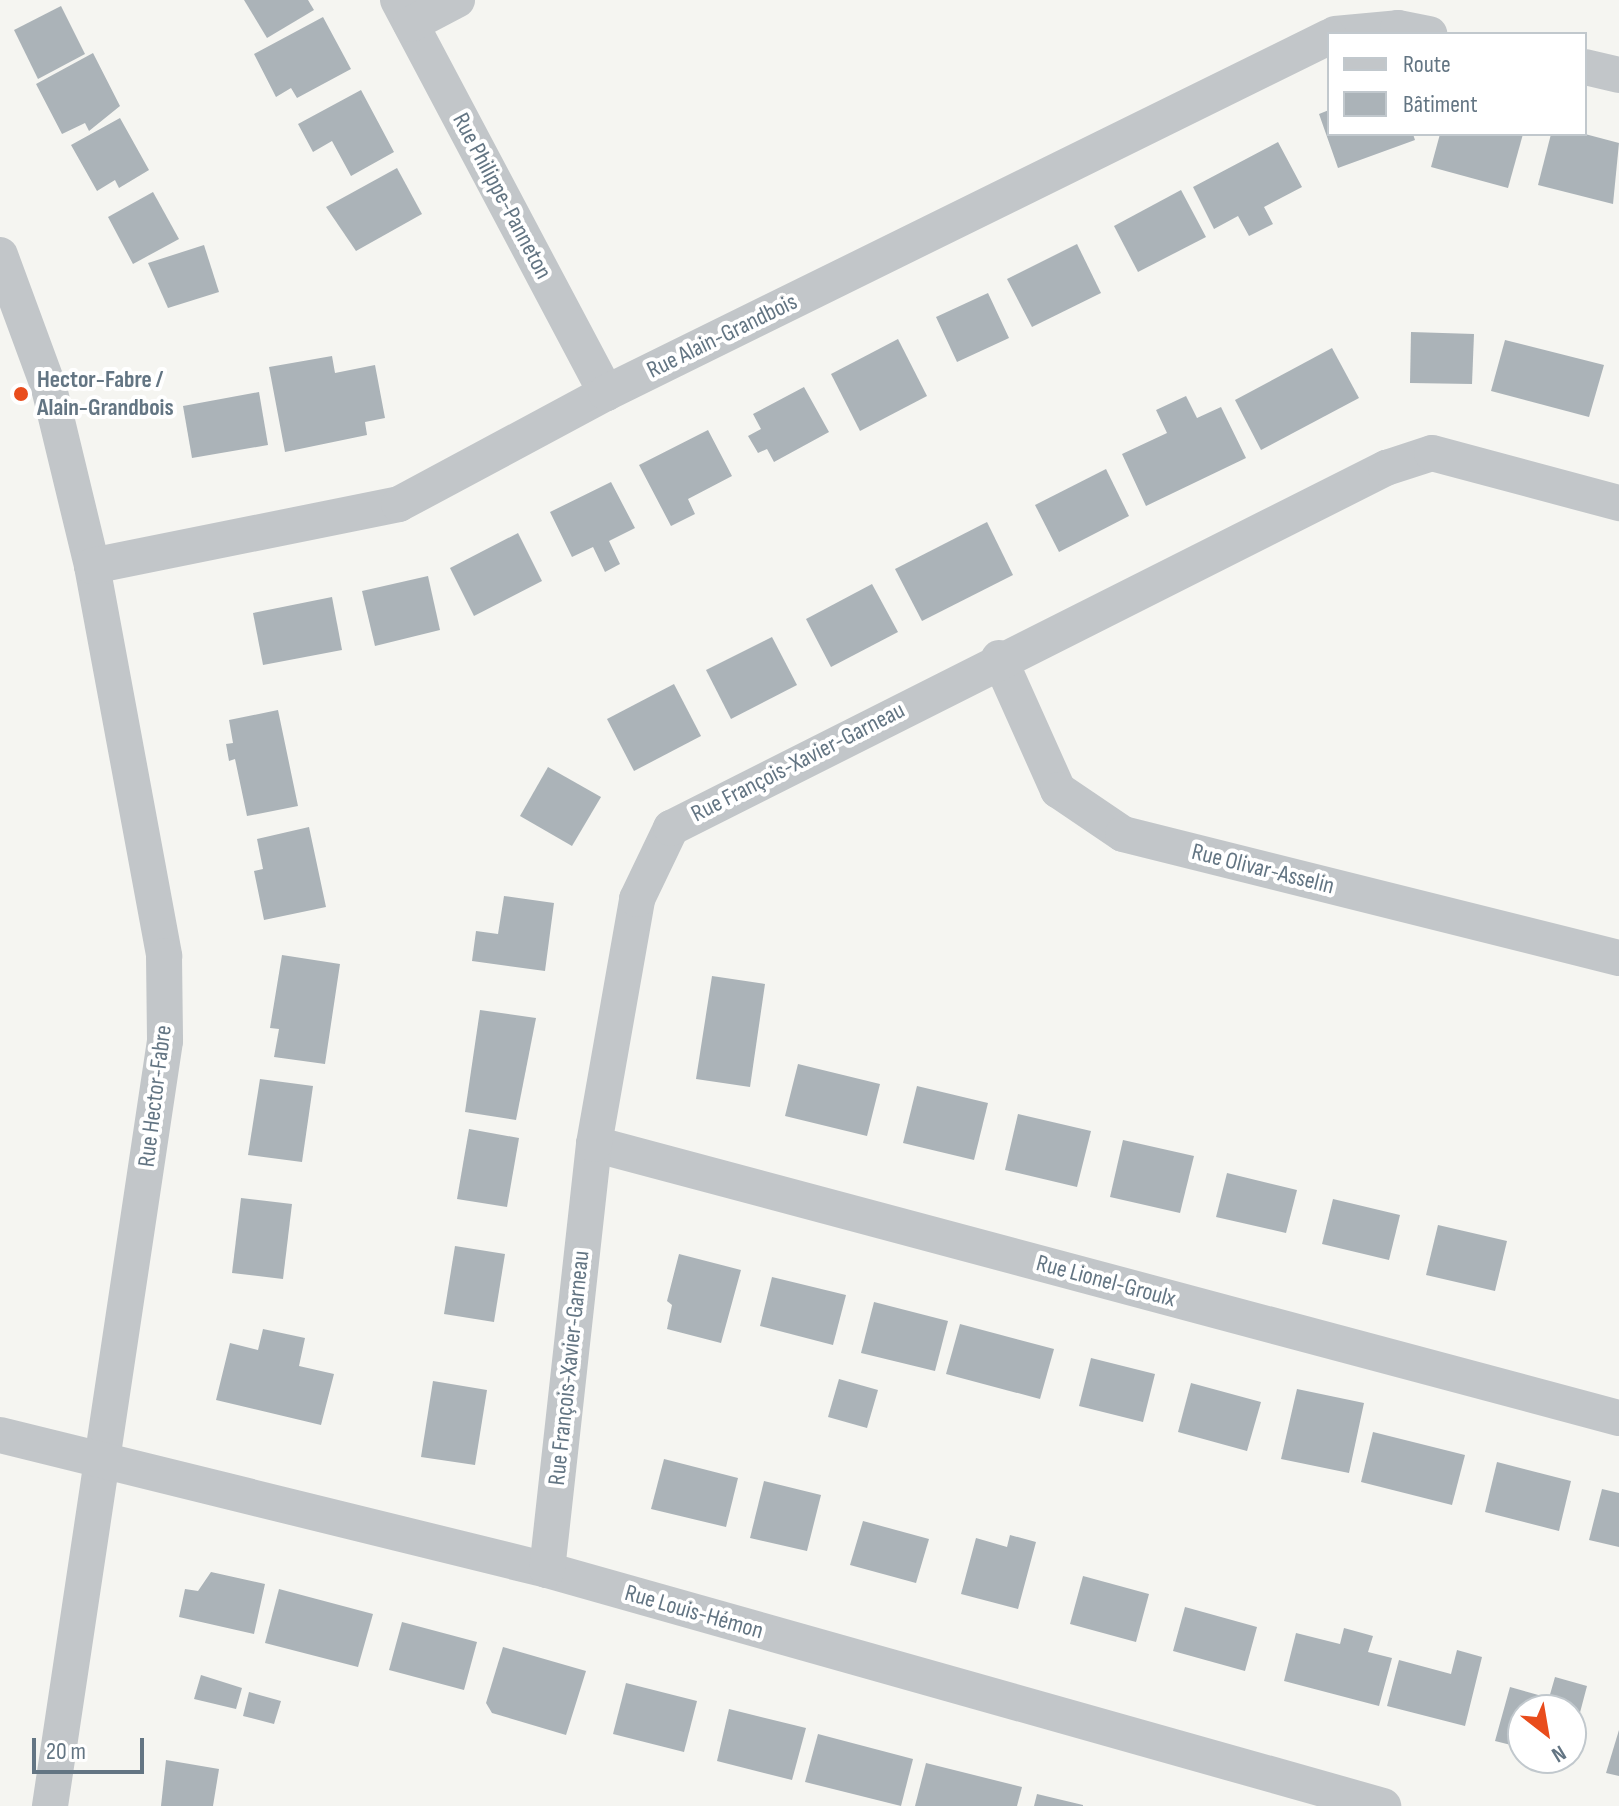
<!DOCTYPE html>
<meta charset="utf-8">
<style>
body{margin:0}
#map{position:relative;width:1619px;height:1806px;overflow:hidden;background:#f5f5f1;font-family:"Sofia Sans Condensed",sans-serif}
div>[style]{position:absolute}
.building>*{inset:0;background:#abb3b8}
.minor>*{height:36px;margin:-18px;padding:0 18px;transform-origin:18px;border-radius:18px;background:#c2c6c9}
.dots>*{width:22px;height:22px;translate:-50% -50%;box-sizing:border-box;border:4px solid #fff;border-radius:50%}
span{translate:-50% -50%;white-space:nowrap;text-align:center;line-height:1.15;-webkit-text-stroke:8px #fff;paint-order:stroke}
.street-label{font-size:24px;color:#637583}
.poi-label{font-size:24px;color:#637583;font-weight:700}
.left{translate:0 -50%;text-align:left}
.legend{position:absolute;left:1327px;top:32px;width:260px;height:104px;box-sizing:border-box;background:#fff;border:2px solid #c1c8cd;margin:0;padding:10px 14px;list-style:none;font-size:24px;color:#637583}
.legend li{display:flex;align-items:center;gap:16px;height:40px}
.legend b{width:40px;border:2px solid #c1c8cd}
.north{position:absolute;left:1507px;top:1694px;width:80px;height:80px;box-sizing:border-box;background:#fff;border:2px solid #c1c8cd;border-radius:50%;rotate:149deg;font-size:22px;font-weight:700;line-height:32px;text-align:center;color:#637583}
.north::after{content:'';display:block;margin:auto;width:28px;height:36px;background:#e94c1c;clip-path:polygon(50% 0,100% 100%,50% 72%,0 100%)}
.scale{position:absolute;left:32px;top:1738px;width:112px;height:36px;box-sizing:border-box;border:4px solid #637583;border-top:0;padding-left:10px;font-size:24px;line-height:28px;white-space:nowrap;color:#637583;-webkit-text-stroke:6px #fff;paint-order:stroke}
</style>
<div id="map">
<div class="building">
<div style="clip-path:polygon(244px 0,308px 0,314px 10px,267px 38px)"></div>
<div style="clip-path:polygon(61px 6px,85px 54px,38px 79px,14px 30px)"></div>
<div style="clip-path:polygon(323px 17px,351px 69px,297px 98px,291px 88px,276px 97px,254px 54px)"></div>
<div style="clip-path:polygon(93px 53px,120px 106px,89px 131px,85px 123px,62px 134px,36px 84px)"></div>
<div style="clip-path:polygon(361px 90px,394px 152px,351px 176px,332px 141px,313px 152px,298px 124px)"></div>
<div style="clip-path:polygon(1329px 110px,1329px 134px,1413px 134px,1415px 140px,1338px 168px,1319px 114px)"></div>
<div style="clip-path:polygon(120px 118px,149px 170px,119px 188px,115px 180px,97px 191px,71px 145px)"></div>
<div style="clip-path:polygon(1440px 134px,1523px 134px,1508px 188px,1431px 167px)"></div>
<div style="clip-path:polygon(1551px 134px,1585px 134px,1619px 143px,1613px 204px,1538px 185px)"></div>
<div style="clip-path:polygon(1278px 142px,1302px 187px,1264px 207px,1273px 224px,1249px 236px,1238px 216px,1214px 229px,1193px 187px)"></div>
<div style="clip-path:polygon(397px 168px,422px 214px,356px 251px,326px 207px)"></div>
<div style="clip-path:polygon(1181px 190px,1206px 237px,1138px 272px,1114px 226px)"></div>
<div style="clip-path:polygon(153px 192px,179px 239px,133px 264px,108px 217px)"></div>
<div style="clip-path:polygon(1077px 244px,1101px 293px,1032px 327px,1007px 279px)"></div>
<div style="clip-path:polygon(204px 245px,219px 292px,168px 308px,148px 263px)"></div>
<div style="clip-path:polygon(988px 293px,1009px 338px,957px 362px,936px 317px)"></div>
<div style="clip-path:polygon(1411px 332px,1474px 334px,1472px 384px,1410px 383px)"></div>
<div style="clip-path:polygon(898px 339px,927px 396px,860px 431px,831px 374px)"></div>
<div style="clip-path:polygon(1505px 340px,1604px 365px,1589px 417px,1491px 391px)"></div>
<div style="clip-path:polygon(1332px 348px,1359px 398px,1261px 450px,1235px 400px)"></div>
<div style="clip-path:polygon(332px 356px,335px 373px,375px 365px,385px 418px,365px 422px,367px 435px,285px 452px,269px 367px)"></div>
<div style="clip-path:polygon(804px 387px,829px 432px,774px 462px,767px 449px,758px 453px,748px 436px,761px 429px,753px 414px)"></div>
<div style="clip-path:polygon(259px 392px,268px 445px,192px 458px,183px 406px)"></div>
<div style="clip-path:polygon(1186px 396px,1197px 418px,1221px 407px,1246px 458px,1146px 506px,1122px 454px,1167px 433px,1156px 410px)"></div>
<div style="clip-path:polygon(708px 430px,732px 476px,688px 499px,695px 514px,671px 526px,639px 465px)"></div>
<div style="clip-path:polygon(1106px 469px,1129px 516px,1059px 552px,1035px 505px)"></div>
<div style="clip-path:polygon(611px 482px,635px 528px,609px 541px,620px 564px,605px 572px,593px 547px,572px 557px,550px 512px)"></div>
<div style="clip-path:polygon(987px 522px,1013px 575px,922px 621px,895px 569px)"></div>
<div style="clip-path:polygon(518px 533px,542px 581px,474px 616px,450px 568px)"></div>
<div style="clip-path:polygon(428px 576px,440px 630px,375px 646px,362px 591px)"></div>
<div style="clip-path:polygon(872px 584px,898px 632px,831px 667px,806px 619px)"></div>
<div style="clip-path:polygon(332px 597px,342px 650px,263px 665px,253px 613px)"></div>
<div style="clip-path:polygon(772px 637px,797px 685px,731px 719px,706px 670px)"></div>
<div style="clip-path:polygon(674px 684px,701px 736px,634px 771px,607px 719px)"></div>
<div style="clip-path:polygon(278px 710px,298px 806px,247px 816px,235px 759px,229px 761px,226px 744px,233px 743px,229px 720px)"></div>
<div style="clip-path:polygon(548px 767px,601px 797px,572px 846px,520px 816px)"></div>
<div style="clip-path:polygon(309px 827px,326px 907px,264px 920px,254px 871px,263px 869px,257px 839px)"></div>
<div style="clip-path:polygon(504px 896px,554px 903px,545px 971px,472px 961px,476px 931px,498px 934px)"></div>
<div style="clip-path:polygon(282px 955px,340px 964px,325px 1064px,274px 1057px,279px 1029px,270px 1028px)"></div>
<div style="clip-path:polygon(712px 976px,765px 984px,750px 1087px,696px 1079px)"></div>
<div style="clip-path:polygon(480px 1010px,536px 1018px,516px 1120px,465px 1112px)"></div>
<div style="clip-path:polygon(798px 1064px,880px 1084px,867px 1136px,785px 1116px)"></div>
<div style="clip-path:polygon(260px 1079px,313px 1086px,302px 1162px,248px 1155px)"></div>
<div style="clip-path:polygon(917px 1086px,988px 1103px,974px 1160px,903px 1143px)"></div>
<div style="clip-path:polygon(1018px 1114px,1091px 1131px,1077px 1187px,1005px 1170px)"></div>
<div style="clip-path:polygon(469px 1129px,519px 1138px,507px 1207px,457px 1199px)"></div>
<div style="clip-path:polygon(1123px 1140px,1194px 1156px,1180px 1213px,1110px 1197px)"></div>
<div style="clip-path:polygon(1227px 1173px,1297px 1190px,1286px 1233px,1216px 1217px)"></div>
<div style="clip-path:polygon(241px 1198px,292px 1204px,283px 1279px,232px 1273px)"></div>
<div style="clip-path:polygon(1333px 1199px,1400px 1215px,1389px 1260px,1322px 1244px)"></div>
<div style="clip-path:polygon(1438px 1225px,1507px 1241px,1495px 1291px,1426px 1275px)"></div>
<div style="clip-path:polygon(455px 1246px,505px 1254px,494px 1322px,444px 1314px)"></div>
<div style="clip-path:polygon(679px 1254px,741px 1270px,721px 1343px,667px 1329px,672px 1305px,667px 1301px)"></div>
<div style="clip-path:polygon(772px 1277px,846px 1295px,833px 1345px,760px 1326px)"></div>
<div style="clip-path:polygon(874px 1302px,948px 1321px,935px 1371px,861px 1353px)"></div>
<div style="clip-path:polygon(960px 1324px,1054px 1349px,1040px 1399px,946px 1374px)"></div>
<div style="clip-path:polygon(263px 1329px,305px 1338px,299px 1366px,334px 1374px,321px 1425px,216px 1400px,230px 1343px,258px 1350px)"></div>
<div style="clip-path:polygon(1091px 1358px,1155px 1374px,1143px 1422px,1079px 1406px)"></div>
<div style="clip-path:polygon(839px 1379px,878px 1390px,867px 1428px,828px 1417px)"></div>
<div style="clip-path:polygon(433px 1381px,487px 1390px,475px 1465px,421px 1457px)"></div>
<div style="clip-path:polygon(1191px 1383px,1261px 1402px,1247px 1451px,1178px 1432px)"></div>
<div style="clip-path:polygon(1297px 1389px,1364px 1403px,1349px 1473px,1281px 1459px)"></div>
<div style="clip-path:polygon(1373px 1432px,1465px 1455px,1452px 1505px,1361px 1482px)"></div>
<div style="clip-path:polygon(664px 1459px,738px 1478px,726px 1527px,651px 1509px)"></div>
<div style="clip-path:polygon(1497px 1462px,1571px 1481px,1559px 1531px,1485px 1512px)"></div>
<div style="clip-path:polygon(764px 1481px,821px 1495px,807px 1551px,750px 1538px)"></div>
<div style="clip-path:polygon(1602px 1489px,1619px 1493px,1619px 1547px,1589px 1540px)"></div>
<div style="clip-path:polygon(863px 1521px,929px 1539px,916px 1583px,850px 1565px)"></div>
<div style="clip-path:polygon(1010px 1535px,1036px 1542px,1018px 1609px,961px 1594px,976px 1538px,1007px 1547px)"></div>
<div style="clip-path:polygon(211px 1572px,265px 1584px,254px 1634px,179px 1617px,185px 1589px,198px 1591px)"></div>
<div style="clip-path:polygon(1083px 1576px,1149px 1594px,1136px 1642px,1070px 1624px)"></div>
<div style="clip-path:polygon(279px 1589px,373px 1614px,358px 1667px,265px 1643px)"></div>
<div style="clip-path:polygon(1185px 1607px,1257px 1627px,1245px 1671px,1173px 1651px)"></div>
<div style="clip-path:polygon(402px 1622px,477px 1642px,464px 1690px,389px 1670px)"></div>
<div style="clip-path:polygon(1344px 1628px,1373px 1636px,1368px 1652px,1392px 1658px,1379px 1706px,1284px 1681px,1296px 1633px,1340px 1644px)"></div>
<div style="clip-path:polygon(503px 1647px,586px 1671px,566px 1735px,492px 1713px,486px 1703px)"></div>
<div style="clip-path:polygon(1457px 1650px,1482px 1657px,1465px 1726px,1387px 1706px,1399px 1660px,1451px 1674px)"></div>
<div style="clip-path:polygon(201px 1675px,242px 1688px,236px 1709px,194px 1699px)"></div>
<div style="clip-path:polygon(1555px 1677px,1587px 1686px,1572px 1743px,1571px 1710px,1523px 1710px,1523px 1748px,1495px 1741px,1510px 1687px,1549px 1698px)"></div>
<div style="clip-path:polygon(626px 1683px,697px 1701px,684px 1752px,613px 1734px)"></div>
<div style="clip-path:polygon(249px 1692px,281px 1701px,274px 1724px,243px 1716px)"></div>
<div style="clip-path:polygon(729px 1709px,806px 1728px,792px 1780px,717px 1761px)"></div>
<div style="clip-path:polygon(1619px 1730px,1619px 1776px,1606px 1773px)"></div>
<div style="clip-path:polygon(818px 1734px,913px 1759px,901px 1806px,805px 1782px)"></div>
<div style="clip-path:polygon(166px 1760px,219px 1769px,213px 1806px,161px 1806px)"></div>
<div style="clip-path:polygon(926px 1763px,1022px 1787px,1017px 1806px,915px 1806px)"></div>
<div style="clip-path:polygon(1037px 1794px,1083px 1805px,1083px 1806px,1034px 1806px)"></div>
</div>
<div class="minor">
<div style="left:398px;top:0;width:445px;rotate:62.1deg"></div>
<div style="left:411px;top:24px;width:52px;rotate:-27.6deg"></div>
<div style="left:1335px;top:34px;width:63px;rotate:-5.4deg"></div>
<div style="left:1398px;top:28px;width:32px;rotate:11deg"></div>
<div style="left:1585px;top:67px;width:35px;rotate:13deg"></div>
<div style="left:0;top:255px;width:142px;rotate:69.8deg"></div>
<div style="left:49px;top:388px;width:183px;rotate:76.4deg"></div>
<div style="left:92px;top:566px;width:397px;rotate:79.5deg"></div>
<div style="left:164px;top:956px;width:85px;rotate:89.3deg"></div>
<div style="left:165px;top:1041px;width:774px;rotate:98.55deg"></div>
<div style="left:92px;top:566px;width:313px;rotate:-11.4deg"></div>
<div style="left:399px;top:504px;width:235px;rotate:-28.2deg"></div>
<div style="left:606px;top:393px;width:806px;rotate:-26.22deg"></div>
<div style="left:999px;top:658px;width:145px;rotate:65.9deg"></div>
<div style="left:1058px;top:790px;width:78px;rotate:34.1deg"></div>
<div style="left:1123px;top:834px;width:511px;rotate:14.04deg"></div>
<div style="left:594px;top:1144px;width:1061px;rotate:14.97deg"></div>
<div style="left:0;top:1435px;width:563px;rotate:13.86deg"></div>
<div style="left:547px;top:1570px;width:869px;rotate:15.76deg"></div>
<div style="left:547px;top:1570px;width:429px;rotate:-83.7deg"></div>
<div style="left:594px;top:1144px;width:249px;rotate:-80deg"></div>
<div style="left:637px;top:899px;width:79px;rotate:-64.4deg"></div>
<div style="left:671px;top:828px;width:801px;rotate:-26.73deg"></div>
<div style="left:1386px;top:468px;width:48px;rotate:-18.1deg"></div>
<div style="left:1432px;top:453px;width:194px;rotate:15deg"></div>
</div>
<div class="dots">
<div style="left:21px;top:394px;background:#e94c1c"></div>
</div>
<div class="street-label">
<span style="left:502px;top:196px;rotate:62deg">Rue Philippe-Panneton</span>
<span style="left:722px;top:336px;rotate:-26deg">Rue Alain-Grandbois</span>
<span style="left:798px;top:762px;rotate:-27deg">Rue François-Xavier-Garneau</span>
<span style="left:1263px;top:869px;rotate:14deg">Rue Olivar-Asselin</span>
<span style="left:155px;top:1096px;rotate:-83deg">Rue Hector-Fabre</span>
<span style="left:1106px;top:1281px;rotate:15deg">Rue Lionel-Groulx</span>
<span style="left:569px;top:1368px;rotate:-84deg">Rue François-Xavier-Garneau</span>
<span style="left:694px;top:1612px;rotate:16deg">Rue Louis-Hémon</span>
</div>
<div class="poi-label">
<span class="left" style="left:37px;top:394px">Hector-Fabre /<br>Alain-Grandbois</span>
</div>
<ul class="legend">
<li><b style="height:10px;background:#c2c6c9"></b>Route</li>
<li><b style="height:22px;background:#abb3b8"></b>Bâtiment</li>
</ul>
<div class="north">N</div>
<div class="scale">20 m</div>
</div>
